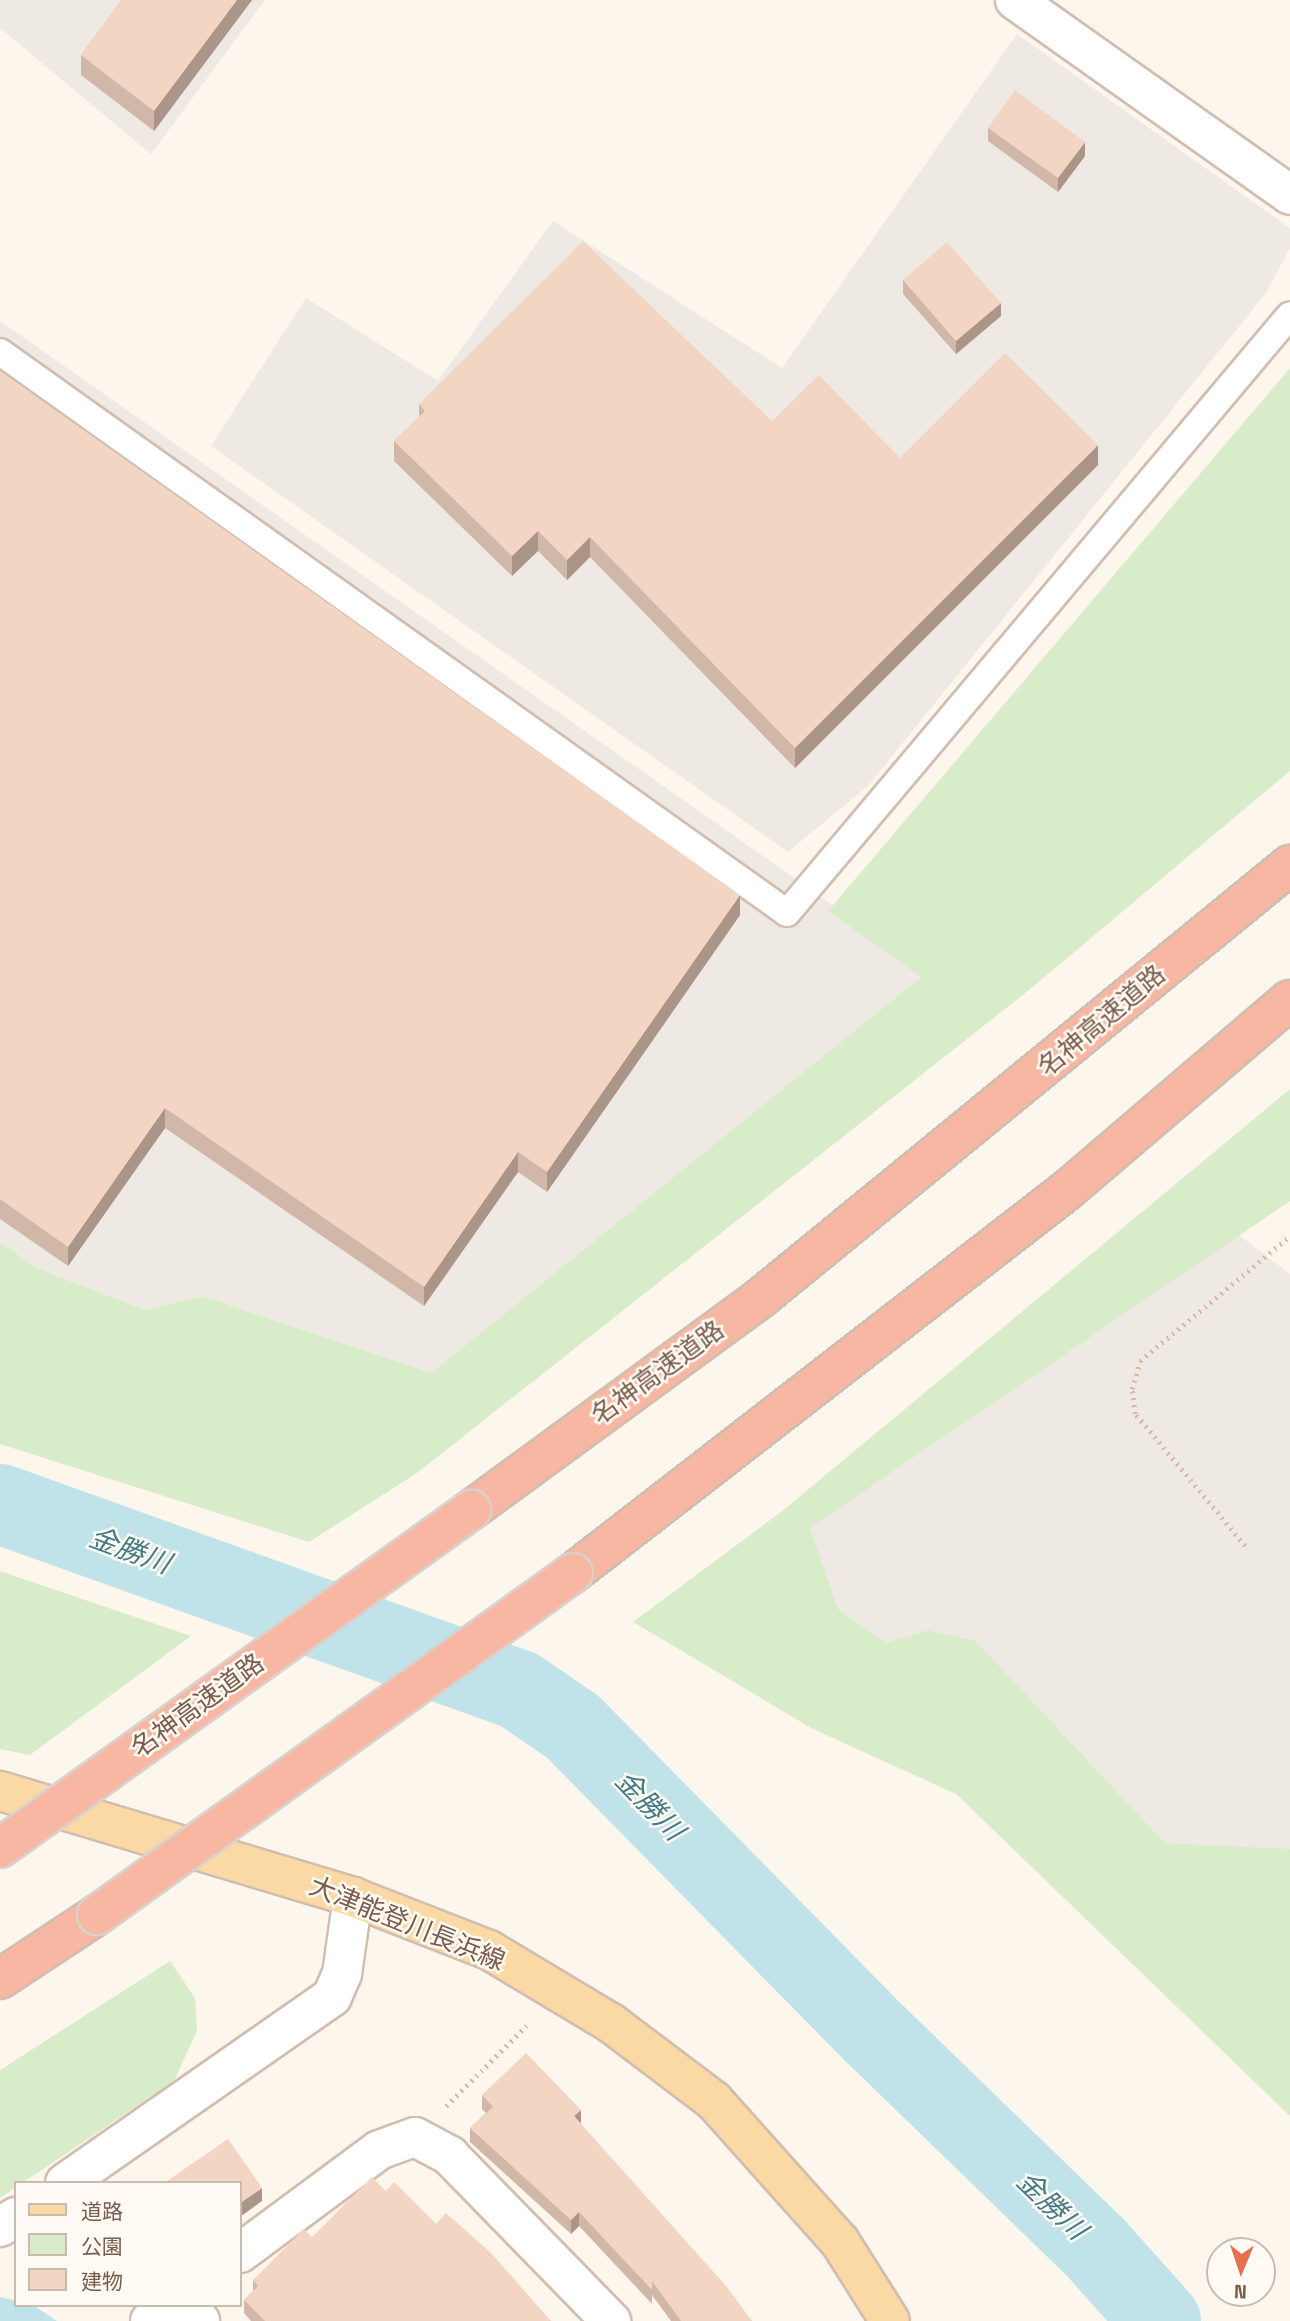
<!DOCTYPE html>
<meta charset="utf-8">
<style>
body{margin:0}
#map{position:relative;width:1290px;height:2321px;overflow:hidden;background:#fdf6ec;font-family:"Space Grotesk","Noto Sans JP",sans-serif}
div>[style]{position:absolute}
.industrial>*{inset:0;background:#efe9e4}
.green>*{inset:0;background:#d8ecc9}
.water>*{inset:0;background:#bfe3e8}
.river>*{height:80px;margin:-40px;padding:0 40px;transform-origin:40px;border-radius:40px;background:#bfe3e8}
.path>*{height:4.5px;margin-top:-2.25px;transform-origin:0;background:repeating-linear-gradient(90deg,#d9b8a5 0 2px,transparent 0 7px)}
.roads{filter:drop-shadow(2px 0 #d1beb0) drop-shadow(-2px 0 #d1beb0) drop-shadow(0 2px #d1beb0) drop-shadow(0 -2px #d1beb0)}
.lane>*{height:26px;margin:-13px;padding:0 13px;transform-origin:13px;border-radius:13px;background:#fff}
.street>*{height:38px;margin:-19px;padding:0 19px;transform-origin:19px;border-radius:19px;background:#fff}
.primary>*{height:38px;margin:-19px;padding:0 19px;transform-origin:19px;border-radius:19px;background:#fbd9a5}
.highway>*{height:38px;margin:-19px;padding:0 19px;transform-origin:19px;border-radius:19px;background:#f7b7a3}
.bridges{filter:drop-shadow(2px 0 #dad1cd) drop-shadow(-2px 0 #dad1cd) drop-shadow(0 2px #dad1cd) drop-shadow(0 -2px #dad1cd)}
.highway-bridge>*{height:38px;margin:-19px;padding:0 19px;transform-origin:19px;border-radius:19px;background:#f7b7a3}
.wall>*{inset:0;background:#d1b7a8}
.shaded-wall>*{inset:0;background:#aa9588}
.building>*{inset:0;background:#f3d5c3}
span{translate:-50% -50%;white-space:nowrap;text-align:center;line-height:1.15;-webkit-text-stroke:5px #fffaf3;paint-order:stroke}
.street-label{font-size:26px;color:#7a5c4d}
.water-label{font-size:28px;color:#437c86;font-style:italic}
.legend{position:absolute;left:14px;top:2181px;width:228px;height:126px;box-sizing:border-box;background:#fffaf3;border:2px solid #cabbb1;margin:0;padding:9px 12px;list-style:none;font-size:21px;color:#7a5c4d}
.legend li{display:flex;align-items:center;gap:14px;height:35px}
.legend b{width:35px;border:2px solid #cabbb1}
.north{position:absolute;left:1206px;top:2237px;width:70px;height:70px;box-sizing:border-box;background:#fffaf3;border:2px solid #cabbb1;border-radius:50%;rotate:182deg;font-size:19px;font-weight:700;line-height:28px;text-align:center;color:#7a5c4d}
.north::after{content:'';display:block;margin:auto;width:24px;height:32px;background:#e76f51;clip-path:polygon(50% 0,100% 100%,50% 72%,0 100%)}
</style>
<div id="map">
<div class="industrial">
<div style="clip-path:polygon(0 0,265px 0,151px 154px,0 28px)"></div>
<div style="clip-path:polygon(1017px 34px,1290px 228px,1290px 248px,1266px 293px,868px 786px,788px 852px,211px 446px,306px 298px,438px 381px,553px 221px,782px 368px)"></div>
<div style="clip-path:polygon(0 321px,833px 905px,829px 911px,922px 976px,431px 1373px,203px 1296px,145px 1310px,37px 1268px,0 1242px)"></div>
<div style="clip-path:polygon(1239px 1235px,1290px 1274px,1290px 1849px,1267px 1852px,1165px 1843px,976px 1641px,928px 1630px,887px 1643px,838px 1609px,810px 1528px)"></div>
</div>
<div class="green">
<div style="clip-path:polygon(1290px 368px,1290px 771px,1029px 990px,417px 1473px,309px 1542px,0 1444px,0 1242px,37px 1268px,145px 1310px,203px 1296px,431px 1373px,921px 977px,828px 911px)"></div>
<div style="clip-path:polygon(1290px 1089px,1290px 1201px,810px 1528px,838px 1609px,887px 1643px,928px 1630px,976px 1641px,1165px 1843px,1290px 1849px,1290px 2116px,956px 1794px,813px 1729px,633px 1622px,781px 1512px)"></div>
<div style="clip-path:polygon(0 1571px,191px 1636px,30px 1755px,0 1749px)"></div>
<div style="clip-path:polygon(170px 1961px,195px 1998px,197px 2031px,174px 2081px,0 2198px,0 2070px)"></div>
</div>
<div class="water">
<div style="clip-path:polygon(0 2297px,33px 2305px,57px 2321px,0 2321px)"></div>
</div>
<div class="river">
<div style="left:0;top:1504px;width:551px;rotate:19.72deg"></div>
<div style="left:519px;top:1690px;width:65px;rotate:34.4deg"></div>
<div style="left:573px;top:1727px;width:433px;rotate:45.5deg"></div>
<div style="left:877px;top:2036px;width:301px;rotate:44.1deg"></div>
<div style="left:1093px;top:2245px;width:102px;rotate:48.2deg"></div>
</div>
<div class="path">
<div style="left:1245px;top:1546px;width:172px;rotate:-129.8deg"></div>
<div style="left:1135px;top:1414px;width:25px;rotate:-97deg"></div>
<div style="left:1132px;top:1389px;width:29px;rotate:-74deg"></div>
<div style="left:1140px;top:1361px;width:195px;rotate:-39.8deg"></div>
<div style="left:446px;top:2106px;width:117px;rotate:-45deg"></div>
</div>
<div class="roads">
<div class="lane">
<div style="left:0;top:352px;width:966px;rotate:35.48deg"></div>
<div style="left:787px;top:913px;width:781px;rotate:-49.93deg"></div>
</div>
<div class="street">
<div style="left:1015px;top:0;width:337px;rotate:35.3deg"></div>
<div style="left:65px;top:2183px;width:325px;rotate:-34.9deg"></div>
<div style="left:332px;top:1997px;width:25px;rotate:-67deg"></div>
<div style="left:342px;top:1974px;width:78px;rotate:-81.9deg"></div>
<div style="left:0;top:2227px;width:19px;rotate:-32deg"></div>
<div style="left:240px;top:2253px;width:173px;rotate:-36.5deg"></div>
<div style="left:379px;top:2150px;width:38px;rotate:-20deg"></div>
<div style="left:415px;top:2137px;width:40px;rotate:28deg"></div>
<div style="left:450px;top:2156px;width:231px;rotate:45.7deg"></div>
<div style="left:184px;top:2305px;width:23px;rotate:45deg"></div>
<div style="left:150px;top:2321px;width:25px;rotate:-40deg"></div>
</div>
<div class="primary">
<div style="left:0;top:1791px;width:369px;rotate:16.7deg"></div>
<div style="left:353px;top:1897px;width:146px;rotate:21.3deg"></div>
<div style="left:489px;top:1950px;width:142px;rotate:30.9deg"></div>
<div style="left:611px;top:2023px;width:129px;rotate:37.1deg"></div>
<div style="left:714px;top:2101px;width:189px;rotate:48.2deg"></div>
<div style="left:840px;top:2242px;width:93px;rotate:57.7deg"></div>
</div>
<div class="highway">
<div style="left:471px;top:1510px;width:362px;rotate:-36.2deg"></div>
<div style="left:763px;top:1296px;width:681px;rotate:-39.28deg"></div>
<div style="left:573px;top:1573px;width:624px;rotate:-37.77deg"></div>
<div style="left:1066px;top:1191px;width:294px;rotate:-40.5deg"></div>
<div style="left:0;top:1979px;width:116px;rotate:-33.4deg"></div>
</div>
</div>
<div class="bridges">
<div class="highway-bridge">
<div style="left:0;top:1848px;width:580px;rotate:-35.66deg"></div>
<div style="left:97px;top:1915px;width:586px;rotate:-35.7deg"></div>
</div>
</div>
<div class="wall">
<div style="clip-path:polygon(122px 0,252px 0,154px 131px,81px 75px,81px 55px)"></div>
<div style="clip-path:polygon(988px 128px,1085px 156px,1058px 192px,988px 141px)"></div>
<div style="clip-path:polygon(903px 280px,1001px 316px,956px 354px,903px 294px)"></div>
<div style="clip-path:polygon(0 371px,740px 915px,547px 1192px,518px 1172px,424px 1306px,165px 1128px,68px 1266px,0 1219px)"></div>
<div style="clip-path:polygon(419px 404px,772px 421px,900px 458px,1098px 465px,795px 768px,590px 557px,567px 580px,538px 551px,512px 576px,394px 461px,394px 441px,419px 417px)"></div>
<div style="clip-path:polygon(482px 2095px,581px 2124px,752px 2321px,671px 2321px,652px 2295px,652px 2304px,579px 2226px,571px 2234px,470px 2142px,470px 2128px,486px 2113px,482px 2109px)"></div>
<div style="clip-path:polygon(386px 2191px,436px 2224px,551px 2321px,251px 2321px,244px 2313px,244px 2300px,253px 2291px,253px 2280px,312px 2237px)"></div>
</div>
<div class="shaded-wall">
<div style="clip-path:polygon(237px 0,252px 0,154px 131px,154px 111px)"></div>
<div style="clip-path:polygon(1085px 142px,1085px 156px,1058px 192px,1058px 178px)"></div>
<div style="clip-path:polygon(1001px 303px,1001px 316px,956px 354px,956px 341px)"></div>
<div style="clip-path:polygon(1098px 445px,1098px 465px,795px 768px,795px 748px)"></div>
<div style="clip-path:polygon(538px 531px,538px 551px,512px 576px,512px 556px)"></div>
<div style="clip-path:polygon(590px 537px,590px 557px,567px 580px,567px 560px)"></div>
<div style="clip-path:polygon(740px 895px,740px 915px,547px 1192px,547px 1172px)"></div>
<div style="clip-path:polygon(165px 1108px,165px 1128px,68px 1266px,68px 1247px)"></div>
<div style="clip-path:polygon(518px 1152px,518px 1172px,424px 1306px,424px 1287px)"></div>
<div style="clip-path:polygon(581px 2110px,581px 2124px,574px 2116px)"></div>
<div style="clip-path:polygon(262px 2188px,262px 2201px,240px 2217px,240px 2203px)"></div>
<div style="clip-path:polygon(579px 2212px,579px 2226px,571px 2234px,571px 2220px)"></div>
</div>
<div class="building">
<div style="clip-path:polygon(122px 0,237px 0,154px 111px,81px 55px)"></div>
<div style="clip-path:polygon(1015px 90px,1085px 142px,1058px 178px,988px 128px)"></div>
<div style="clip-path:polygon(583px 241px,772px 421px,819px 375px,900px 458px,1005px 353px,1098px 445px,795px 748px,590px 537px,567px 560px,538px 531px,512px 556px,394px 441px,425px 411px,419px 404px)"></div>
<div style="clip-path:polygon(947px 242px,1001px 303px,956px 341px,903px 280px)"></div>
<div style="clip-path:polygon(0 371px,740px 895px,547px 1172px,518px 1152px,424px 1287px,165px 1108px,68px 1247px,0 1199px)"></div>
<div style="clip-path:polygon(526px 2053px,581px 2110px,574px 2116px,727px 2287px,752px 2321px,681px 2321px,652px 2281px,652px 2290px,579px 2212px,571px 2220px,470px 2128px,493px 2107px,482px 2095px)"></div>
<div style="clip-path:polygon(228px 2139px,262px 2188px,240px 2203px,240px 2183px,164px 2183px)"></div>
<div style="clip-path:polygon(372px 2177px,386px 2191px,394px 2182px,436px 2224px,446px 2213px,491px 2253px,551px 2321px,265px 2321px,244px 2300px,258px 2286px,253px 2280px,304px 2229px,312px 2237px)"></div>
</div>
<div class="street-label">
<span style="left:1102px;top:1021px;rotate:-40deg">名神高速道路</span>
<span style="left:658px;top:1373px;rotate:-36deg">名神高速道路</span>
<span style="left:198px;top:1706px;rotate:-36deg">名神高速道路</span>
<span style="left:407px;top:1924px;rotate:22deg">大津能登川長浜線</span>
</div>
<div class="water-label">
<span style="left:130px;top:1550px;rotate:20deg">金勝川</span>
<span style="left:650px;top:1805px;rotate:46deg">金勝川</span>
<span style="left:1052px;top:2205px;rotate:44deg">金勝川</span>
</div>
<ul class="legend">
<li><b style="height:9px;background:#fbd9a5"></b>道路</li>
<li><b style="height:19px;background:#d8ecc9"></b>公園</li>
<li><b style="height:19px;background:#f3d5c3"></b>建物</li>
</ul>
<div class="north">N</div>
</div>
